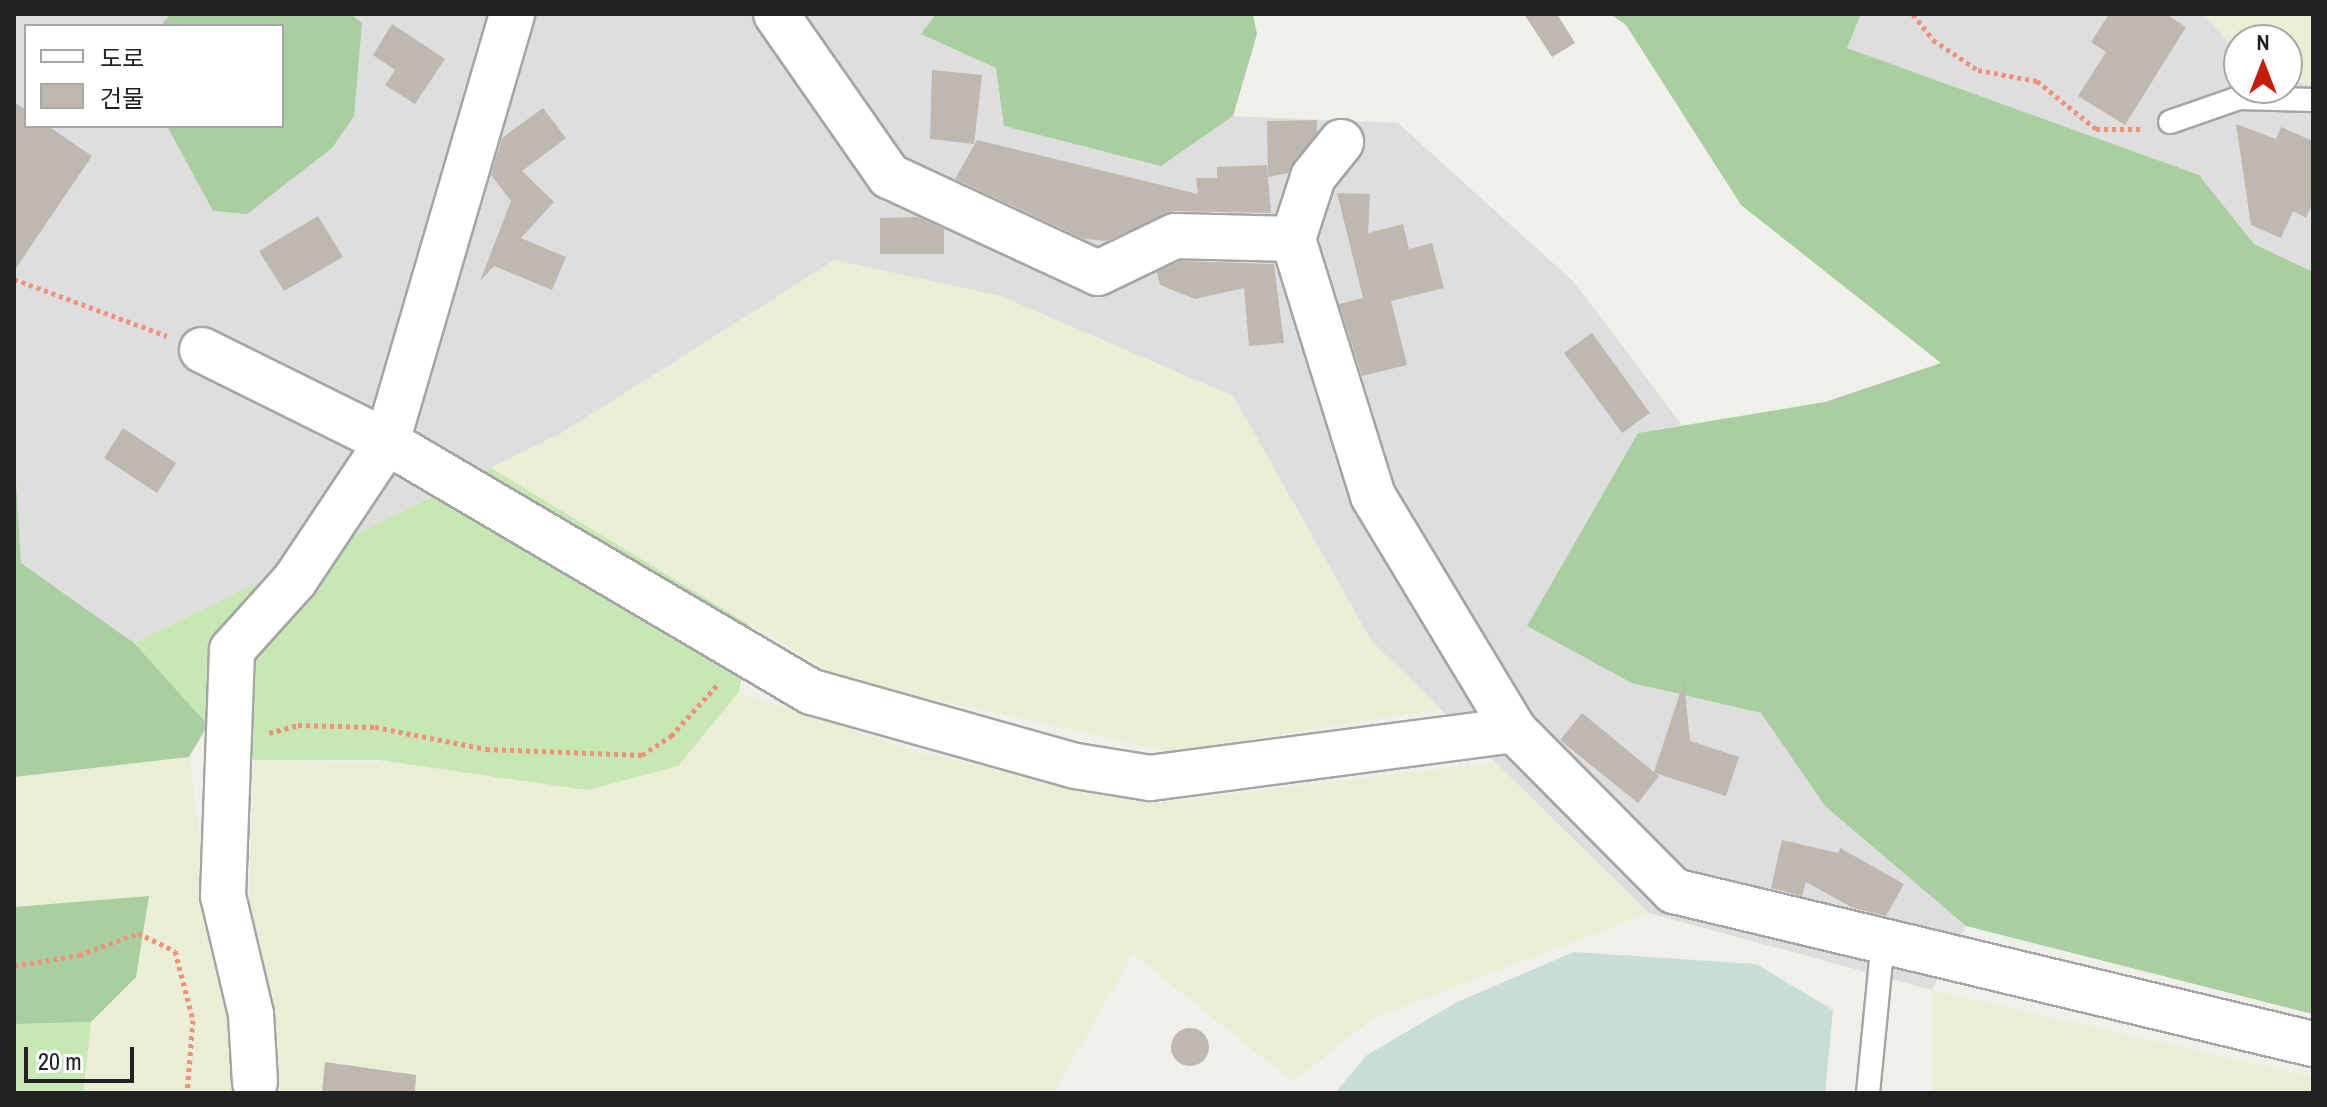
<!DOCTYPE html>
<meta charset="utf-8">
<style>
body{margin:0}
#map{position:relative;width:2327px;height:1107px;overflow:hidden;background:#f1efe9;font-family:"Archivo Narrow","Noto Sans KR",sans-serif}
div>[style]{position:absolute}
.residential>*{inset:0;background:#dfdede}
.farmland>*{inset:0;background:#eaeed5}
.grass>*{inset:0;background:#c7e8b2}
.forest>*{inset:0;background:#a9cea0}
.wetland>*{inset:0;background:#c6ded5}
.building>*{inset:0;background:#beb8b1}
.round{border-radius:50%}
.path>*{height:5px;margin-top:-2.5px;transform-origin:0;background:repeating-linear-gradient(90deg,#f39078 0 4px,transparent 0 8px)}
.roads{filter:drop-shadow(2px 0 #a5a5a5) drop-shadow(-2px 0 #a5a5a5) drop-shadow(0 2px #a5a5a5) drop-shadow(0 -2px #a5a5a5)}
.lane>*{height:22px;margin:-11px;padding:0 11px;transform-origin:11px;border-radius:11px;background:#fff}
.street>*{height:44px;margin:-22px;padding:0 22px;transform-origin:22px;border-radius:22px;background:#fff}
span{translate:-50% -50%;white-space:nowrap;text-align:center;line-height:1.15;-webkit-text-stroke:6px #fff;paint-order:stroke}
.frame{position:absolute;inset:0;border:16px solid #212121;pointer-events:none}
.legend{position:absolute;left:24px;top:24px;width:260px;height:104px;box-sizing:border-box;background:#fff;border:2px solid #a6a6a6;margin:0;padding:10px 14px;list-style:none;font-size:24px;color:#212121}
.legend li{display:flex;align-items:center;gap:16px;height:40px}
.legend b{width:40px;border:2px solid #a6a6a6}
.north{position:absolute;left:2223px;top:24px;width:80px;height:80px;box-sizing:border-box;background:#fff;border:2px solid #a6a6a6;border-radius:50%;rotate:0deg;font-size:22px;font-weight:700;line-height:32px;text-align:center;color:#212121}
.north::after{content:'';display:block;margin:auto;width:28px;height:36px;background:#c81c0b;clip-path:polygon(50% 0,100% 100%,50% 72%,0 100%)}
.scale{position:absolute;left:24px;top:1047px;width:110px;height:36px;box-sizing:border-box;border:4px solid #212121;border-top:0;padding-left:10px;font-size:24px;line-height:28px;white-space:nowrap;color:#212121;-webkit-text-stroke:6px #fff;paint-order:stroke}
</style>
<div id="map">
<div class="residential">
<div style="clip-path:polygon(evenodd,14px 14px,936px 14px,922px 34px,996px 68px,1161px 166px,1233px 116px,1398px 123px,1574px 282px,1682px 425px,1638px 433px,1632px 683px,1761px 713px,1825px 806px,1966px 926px,1932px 990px,1649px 913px,1372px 642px,1233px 396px,835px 260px,562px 433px,134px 643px,21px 563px,14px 448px,14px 14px,26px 26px,282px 26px,282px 126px,26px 126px,26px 26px)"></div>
<div style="clip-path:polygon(1861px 14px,2204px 14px,2239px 55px,2239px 88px,2287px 88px,2287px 78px,2313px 86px,2313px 272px,2254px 244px,2199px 175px,1847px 48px)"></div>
</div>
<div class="farmland">
<div style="clip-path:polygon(2204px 14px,2313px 14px,2313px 86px,2287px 78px,2287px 40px,2239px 40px,2239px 55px)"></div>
<div style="clip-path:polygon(835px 260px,1001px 296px,1233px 396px,1372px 642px,1441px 709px,1171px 752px,840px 678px,491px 468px,562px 433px)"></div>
<div style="clip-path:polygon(739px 692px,918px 752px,1157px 803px,1495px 762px,1649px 913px,1373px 1018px,1293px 1082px,1133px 954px,1053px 1093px,83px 1093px,91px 1022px,136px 977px,148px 896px,14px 907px,14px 777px,189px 757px,223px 1006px,263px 1016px,249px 891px,254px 760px,678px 766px)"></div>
<div style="clip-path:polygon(1932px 990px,2313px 1077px,2313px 1093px,1933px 1093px)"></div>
</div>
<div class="grass">
<div style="clip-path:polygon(491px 468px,750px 625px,739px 692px,678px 766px,587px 790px,379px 760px,254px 760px,208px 725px,134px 643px)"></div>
<div style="clip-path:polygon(91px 1022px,83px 1093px,14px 1093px,14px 1024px)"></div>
</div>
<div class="forest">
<div style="clip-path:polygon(170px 14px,351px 14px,362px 23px,354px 116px,332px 148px,247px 214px,213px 211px,167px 126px,282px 126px,282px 26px,161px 26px)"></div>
<div style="clip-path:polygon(936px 14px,1253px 14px,1257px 34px,1233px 116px,1161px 166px,1004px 126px,996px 68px,921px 34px)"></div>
<div style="clip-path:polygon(1610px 14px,1861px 14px,1847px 48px,2199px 175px,2254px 244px,2313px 272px,2313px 1014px,1966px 926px,1825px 806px,1761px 713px,1632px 683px,1527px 626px,1638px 433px,1825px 402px,1941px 363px,1741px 205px,1626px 25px)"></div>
<div style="clip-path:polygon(14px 448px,21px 563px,134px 643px,208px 725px,189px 757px,14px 777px)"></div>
<div style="clip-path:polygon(149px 896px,136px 977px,91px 1022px,14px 1024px,14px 907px)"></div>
</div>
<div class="wetland">
<div style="clip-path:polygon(1574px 952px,1756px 964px,1833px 1010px,1825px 1093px,1335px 1093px,1367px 1055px,1457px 1002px)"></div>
</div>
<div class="building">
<div style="clip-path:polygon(1524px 14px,1557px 14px,1575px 43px,1552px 57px)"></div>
<div style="clip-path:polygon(2109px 14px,2166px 14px,2186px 27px,2125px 125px,2078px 96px,2106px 52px,2091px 42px)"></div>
<div style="clip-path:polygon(392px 24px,445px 59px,415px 104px,385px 85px,395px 70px,373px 55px)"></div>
<div style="clip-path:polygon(932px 70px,982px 75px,974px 144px,930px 139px)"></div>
<div style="clip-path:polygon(14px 102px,26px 110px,26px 126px,48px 126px,92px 156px,14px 271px)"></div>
<div style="clip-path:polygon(543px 108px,566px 138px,522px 171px,554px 202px,521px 238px,566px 257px,552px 290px,494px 266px,480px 281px,511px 201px,491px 175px,502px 138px)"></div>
<div style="clip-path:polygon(1317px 120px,1317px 132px,1288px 173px,1268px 177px,1267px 121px)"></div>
<div style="clip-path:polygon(2236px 124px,2276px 139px,2281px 127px,2313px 141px,2313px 202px,2306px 218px,2293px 211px,2281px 238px,2251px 225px)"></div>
<div style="clip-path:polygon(977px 140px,1198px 194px,1196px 178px,1217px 178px,1217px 167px,1267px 165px,1271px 213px,1175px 211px,1106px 241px,1084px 239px,955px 179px)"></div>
<div style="clip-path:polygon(1337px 193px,1370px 194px,1368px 233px,1403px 224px,1409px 249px,1432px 243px,1444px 288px,1391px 301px,1407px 365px,1362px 376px,1339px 304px,1363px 298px)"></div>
<div style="clip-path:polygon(318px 216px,343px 257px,284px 291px,259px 251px)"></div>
<div style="clip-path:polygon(918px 217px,944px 229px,944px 254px,880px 254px,880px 218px)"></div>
<div style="clip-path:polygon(1180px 261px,1274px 264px,1284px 343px,1249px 346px,1244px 288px,1195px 299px,1160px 285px,1157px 272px)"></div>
<div style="clip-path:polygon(1592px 333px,1650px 413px,1622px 433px,1564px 353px)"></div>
<div style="clip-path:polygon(123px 428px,176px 463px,157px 493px,104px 458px)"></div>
<div style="clip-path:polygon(1684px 681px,1690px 741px,1739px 757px,1726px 796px,1655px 773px,1659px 776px,1638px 803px,1560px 740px,1582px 713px,1654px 772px)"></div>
<div style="clip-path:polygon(1782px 840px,1838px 853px,1840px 848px,1904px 884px,1886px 916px,1853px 908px,1806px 882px,1802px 896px,1771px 888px)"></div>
<div class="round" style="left:1171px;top:1028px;width:38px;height:38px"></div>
<div style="clip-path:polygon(325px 1062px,416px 1075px,415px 1093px,322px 1093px)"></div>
</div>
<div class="path">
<div style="left:1913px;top:14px;width:33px;rotate:52deg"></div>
<div style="left:1933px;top:40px;width:54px;rotate:33.7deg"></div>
<div style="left:1978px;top:70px;width:60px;rotate:10.6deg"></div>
<div style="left:2037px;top:81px;width:76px;rotate:39.1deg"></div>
<div style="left:2096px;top:129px;width:46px"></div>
<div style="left:14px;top:279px;width:163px;rotate:20.4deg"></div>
<div style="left:269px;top:733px;width:30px;rotate:-15deg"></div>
<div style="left:298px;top:725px;width:77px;rotate:1.5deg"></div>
<div style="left:375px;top:727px;width:113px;rotate:11.2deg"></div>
<div style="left:486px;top:749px;width:156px;rotate:2.2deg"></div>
<div style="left:642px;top:755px;width:35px;rotate:-33deg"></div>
<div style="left:671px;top:736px;width:72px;rotate:-47.8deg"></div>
<div style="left:14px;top:966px;width:66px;rotate:-9.6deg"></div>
<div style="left:79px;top:955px;width:63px;rotate:-20.4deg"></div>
<div style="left:138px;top:933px;width:41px;rotate:25.9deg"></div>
<div style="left:175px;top:951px;width:71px;rotate:75.4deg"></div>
<div style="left:193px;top:1020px;width:73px;rotate:94.7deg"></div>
</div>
<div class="roads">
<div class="lane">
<div style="left:2170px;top:122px;width:73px;rotate:-19.2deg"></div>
<div style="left:2239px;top:98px;width:74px;rotate:1.5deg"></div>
<div style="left:1868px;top:1093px;width:153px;rotate:-84.4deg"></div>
</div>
<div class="street">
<div style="left:776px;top:14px;width:198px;rotate:55.1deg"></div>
<div style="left:889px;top:176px;width:230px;rotate:24.9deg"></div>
<div style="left:1098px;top:273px;width:85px;rotate:-25.7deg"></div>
<div style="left:1175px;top:236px;width:118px;rotate:1.5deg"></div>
<div style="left:1293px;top:239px;width:269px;rotate:72.7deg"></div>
<div style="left:1373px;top:496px;width:273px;rotate:58.9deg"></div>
<div style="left:1514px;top:730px;width:227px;rotate:45.2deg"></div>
<div style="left:1674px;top:891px;width:657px;rotate:13.47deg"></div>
<div style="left:1293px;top:239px;width:65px;rotate:-72.1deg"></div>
<div style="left:1313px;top:177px;width:45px;rotate:-51.3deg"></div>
<div style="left:202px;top:350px;width:207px;rotate:26.4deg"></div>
<div style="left:387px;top:442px;width:493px;rotate:30.5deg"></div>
<div style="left:812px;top:692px;width:274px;rotate:15.7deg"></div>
<div style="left:1076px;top:766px;width:75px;rotate:9.2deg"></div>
<div style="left:1150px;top:778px;width:367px;rotate:-7.5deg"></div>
<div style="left:255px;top:1082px;width:68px;rotate:-93.4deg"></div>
<div style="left:251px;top:1014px;width:121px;rotate:-103.3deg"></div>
<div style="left:223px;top:896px;width:246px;rotate:-87.9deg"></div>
<div style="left:232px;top:650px;width:94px;rotate:-48deg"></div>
<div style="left:295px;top:580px;width:166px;rotate:-56.3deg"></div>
<div style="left:387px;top:442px;width:446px;rotate:-73.7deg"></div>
</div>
</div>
<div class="frame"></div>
<ul class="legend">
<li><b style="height:10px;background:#fff"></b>도로</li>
<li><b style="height:22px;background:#beb8b1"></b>건물</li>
</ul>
<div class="north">N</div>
<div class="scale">20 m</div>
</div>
